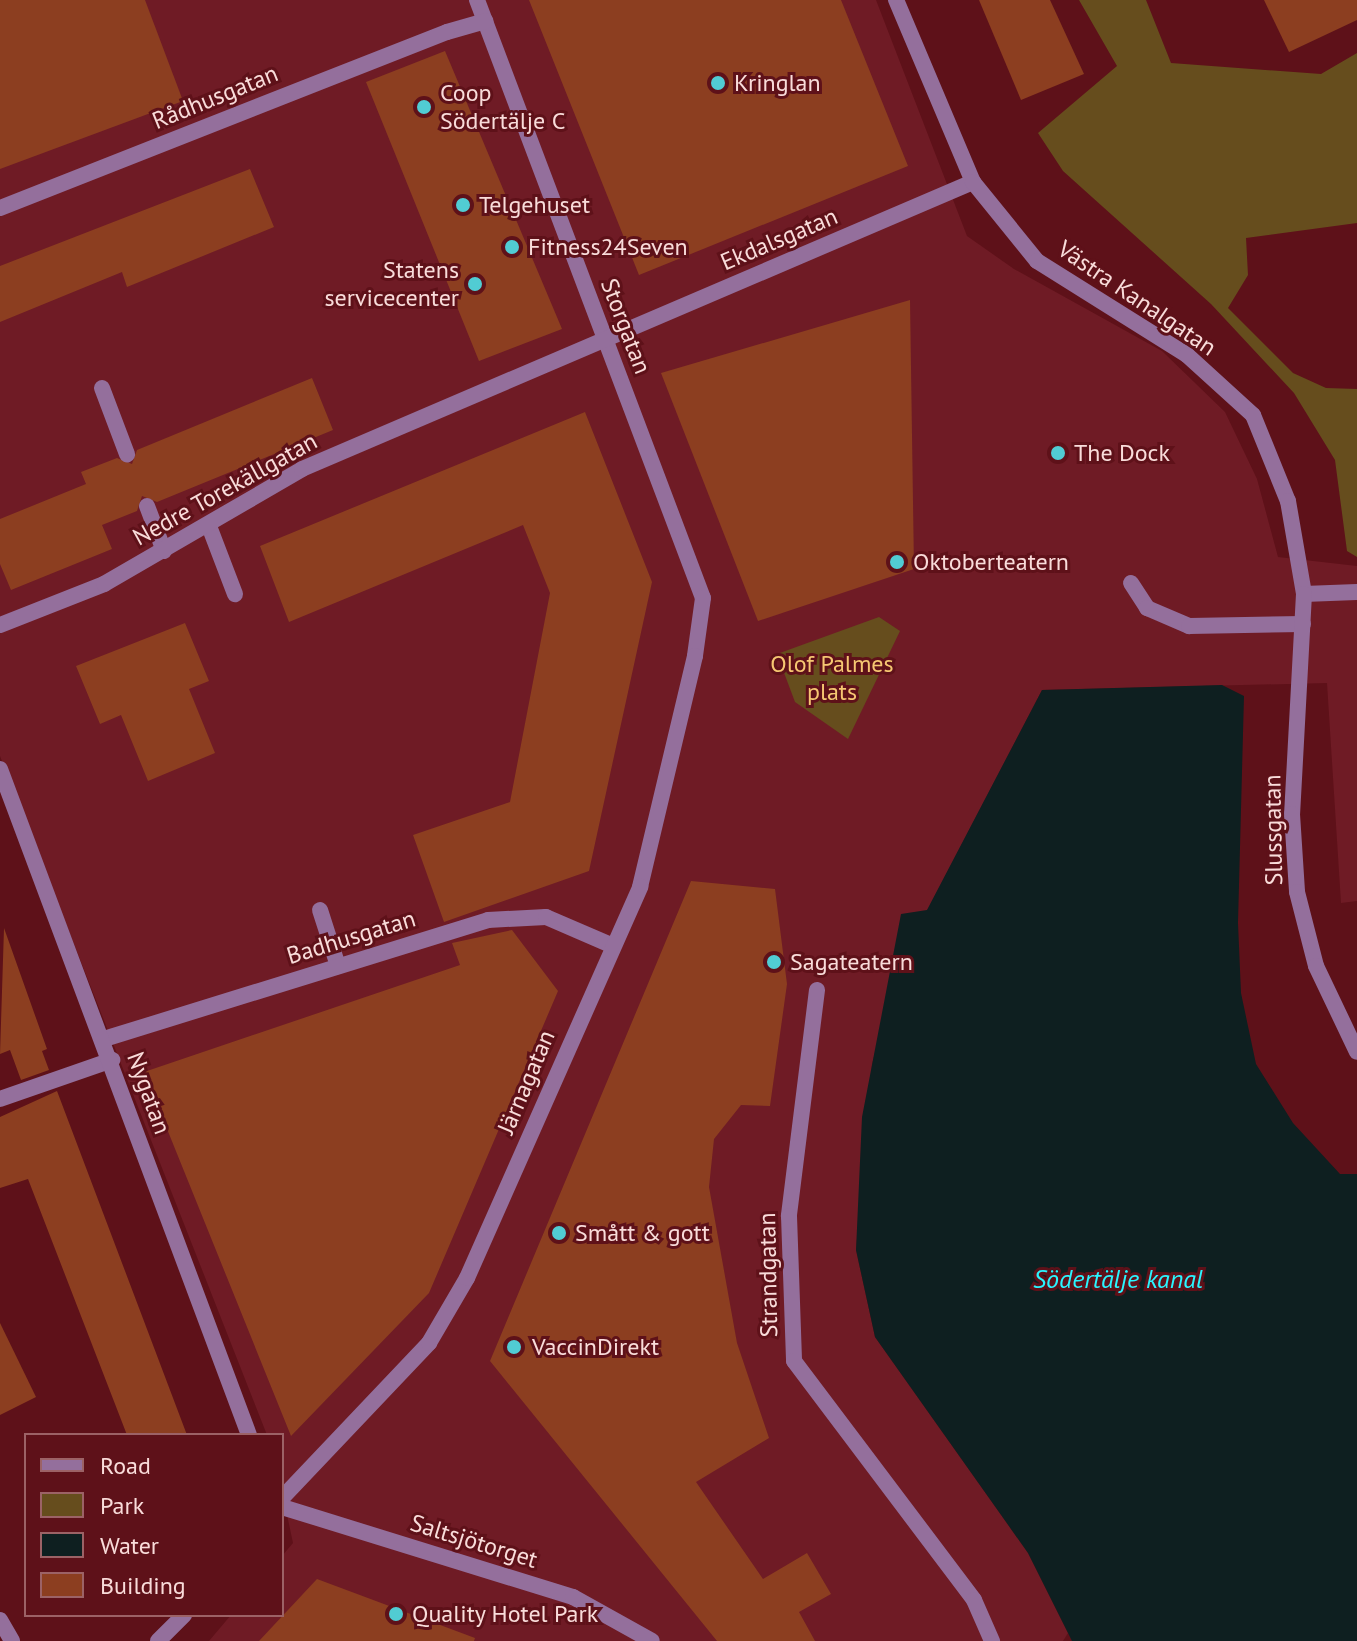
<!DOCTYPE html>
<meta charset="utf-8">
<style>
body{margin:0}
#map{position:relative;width:1357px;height:1641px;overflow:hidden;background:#5e1119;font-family:"PT Sans",sans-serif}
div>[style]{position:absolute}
.built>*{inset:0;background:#6f1b25}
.green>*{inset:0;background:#664d1d}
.water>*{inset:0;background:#0e1f20}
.building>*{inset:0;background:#8c3e20}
.service>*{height:16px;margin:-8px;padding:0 8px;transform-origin:8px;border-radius:8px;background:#946f9c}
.pedestrian>*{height:16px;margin:-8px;padding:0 8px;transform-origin:8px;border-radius:8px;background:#946f9c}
.minor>*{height:16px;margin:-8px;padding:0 8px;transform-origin:8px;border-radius:8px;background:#946f9c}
.tertiary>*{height:16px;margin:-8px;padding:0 8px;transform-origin:8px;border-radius:8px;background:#946f9c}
.dots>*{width:22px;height:22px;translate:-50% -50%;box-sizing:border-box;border:4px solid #5e1119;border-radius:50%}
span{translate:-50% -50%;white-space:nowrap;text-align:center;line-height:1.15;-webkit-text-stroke:6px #5e1119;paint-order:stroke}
.poi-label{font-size:24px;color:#f9dcda}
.left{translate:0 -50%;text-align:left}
.right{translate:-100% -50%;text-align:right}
.street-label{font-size:24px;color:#f9dcda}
.park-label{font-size:24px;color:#f6c772}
.water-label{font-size:26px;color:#29f5ff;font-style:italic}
.legend{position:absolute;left:24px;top:1433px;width:260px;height:184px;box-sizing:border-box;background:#5e1119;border:2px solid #9c6266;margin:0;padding:10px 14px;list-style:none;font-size:24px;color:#f9dcda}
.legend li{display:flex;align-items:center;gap:16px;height:40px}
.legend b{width:40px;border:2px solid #9c6266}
</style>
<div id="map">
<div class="built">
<div style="clip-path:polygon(0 0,876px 0,967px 236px,1014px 269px,1162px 351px,1225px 412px,1257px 479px,1278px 557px,1357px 566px,1357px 901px,1341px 903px,1327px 683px,1042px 690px,927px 911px,888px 1004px,872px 1064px,856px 1250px,875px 1337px,1028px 1553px,1068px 1633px,1063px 1641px,209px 1641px,231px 1615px,282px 1615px,282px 1556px,293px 1543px,282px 1491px,282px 1435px,267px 1435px,0 756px)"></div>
</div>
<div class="green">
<div style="clip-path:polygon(1079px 0,1146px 0,1171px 63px,1321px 74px,1357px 53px,1357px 223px,1246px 238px,1248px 275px,1228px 308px,1293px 373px,1326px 388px,1357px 389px,1357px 557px,1347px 551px,1335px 460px,1294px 393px,1211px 304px,1063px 171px,1038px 133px,1117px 66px)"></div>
<div style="clip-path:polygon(879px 617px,900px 631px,848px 739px,795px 702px,777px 654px)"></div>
</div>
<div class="water">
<div style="clip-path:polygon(1222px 685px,1244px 696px,1238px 923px,1241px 993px,1256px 1064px,1293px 1123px,1340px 1174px,1357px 1174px,1357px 1641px,1072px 1641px,1028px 1553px,875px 1337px,856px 1250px,862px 1117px,901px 914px,927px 910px,1042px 690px)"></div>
</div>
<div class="building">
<div style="clip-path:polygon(0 0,145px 0,183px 101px,0 169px)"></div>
<div style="clip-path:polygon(529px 0,841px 0,908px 166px,639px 275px)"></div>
<div style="clip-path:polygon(979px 0,1050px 0,1084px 74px,1021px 100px)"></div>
<div style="clip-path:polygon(1264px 0,1357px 0,1357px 20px,1289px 52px)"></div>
<div style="clip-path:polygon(445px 51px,562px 329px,479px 361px,366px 82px)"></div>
<div style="clip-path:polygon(250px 169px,274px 227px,127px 287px,122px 272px,0 322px,0 266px)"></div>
<div style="clip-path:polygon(910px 300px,914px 569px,758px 621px,661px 373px)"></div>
<div style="clip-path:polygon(312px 378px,333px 430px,157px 502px,142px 496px,137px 511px,102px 525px,112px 549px,11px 590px,0 564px,0 519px,86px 484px,81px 472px,117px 458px,132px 464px,137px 450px)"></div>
<div style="clip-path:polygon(585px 412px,652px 582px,589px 871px,444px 922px,413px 835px,510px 802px,550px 593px,523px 525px,289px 622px,260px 546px)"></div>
<div style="clip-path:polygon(185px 623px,209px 681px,189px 689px,215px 753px,148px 781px,121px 715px,100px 724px,76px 666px)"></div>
<div style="clip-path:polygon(691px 881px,775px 889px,787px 984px,770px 1106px,741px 1105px,714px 1139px,709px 1187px,737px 1343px,769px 1438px,696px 1482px,763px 1579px,807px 1553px,831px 1594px,799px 1612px,815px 1641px,717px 1641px,490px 1361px)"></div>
<div style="clip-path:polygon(4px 928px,47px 1049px,42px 1051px,49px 1070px,21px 1080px,10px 1050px,0 1054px)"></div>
<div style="clip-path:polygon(512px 930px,558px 991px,429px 1293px,291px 1436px,144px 1072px,460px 965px,452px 943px)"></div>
<div style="clip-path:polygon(57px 1091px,187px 1435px,127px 1435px,28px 1179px,0 1188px,0 1117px)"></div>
<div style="clip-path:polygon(0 1323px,36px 1397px,0 1415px)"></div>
<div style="clip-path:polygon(317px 1579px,475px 1638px,474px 1641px,259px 1641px)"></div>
</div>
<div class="service">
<div style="left:102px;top:388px;width:71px;rotate:69.3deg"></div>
<div style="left:147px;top:506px;width:48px;rotate:69.3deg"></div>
<div style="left:209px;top:526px;width:73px;rotate:69.1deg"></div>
<div style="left:1131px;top:583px;width:30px;rotate:57deg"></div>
<div style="left:1147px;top:608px;width:46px;rotate:23.2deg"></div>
<div style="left:1189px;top:626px;width:114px;rotate:-1deg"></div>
<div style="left:1304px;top:594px;width:53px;rotate:-2.2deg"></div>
<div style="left:320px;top:910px;width:59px;rotate:72.2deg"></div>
</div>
<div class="pedestrian">
<div style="left:477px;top:0;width:639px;rotate:69.3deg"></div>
<div style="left:703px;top:598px;width:59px;rotate:97.9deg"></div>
<div style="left:695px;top:656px;width:237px;rotate:103.4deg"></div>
<div style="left:447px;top:32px;width:40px;rotate:-16deg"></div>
</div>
<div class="minor">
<div style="left:0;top:208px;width:480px;rotate:-21.5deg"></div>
<div style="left:0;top:625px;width:112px;rotate:-21.5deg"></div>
<div style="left:104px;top:584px;width:229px;rotate:-30.1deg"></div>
<div style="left:302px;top:469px;width:730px;rotate:-23.16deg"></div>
<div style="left:973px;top:182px;width:198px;rotate:-112.9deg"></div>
<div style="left:817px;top:990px;width:228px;rotate:97.1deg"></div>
<div style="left:789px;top:1216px;width:145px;rotate:88deg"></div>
<div style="left:794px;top:1361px;width:299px;rotate:53deg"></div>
<div style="left:974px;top:1600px;width:45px;rotate:66.3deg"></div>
<div style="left:104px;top:1039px;width:402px;rotate:-17.2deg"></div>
<div style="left:488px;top:920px;width:58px;rotate:-3deg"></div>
<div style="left:546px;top:917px;width:71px;rotate:23.3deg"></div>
<div style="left:0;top:1099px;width:119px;rotate:-19.2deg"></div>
<div style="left:282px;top:1498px;width:214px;rotate:-46.5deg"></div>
<div style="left:429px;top:1343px;width:75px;rotate:-59.7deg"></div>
<div style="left:467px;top:1278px;width:428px;rotate:-66.1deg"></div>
<div style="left:282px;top:1507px;width:305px;rotate:17.2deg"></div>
<div style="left:573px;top:1597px;width:90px;rotate:29.1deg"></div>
<div style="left:0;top:1620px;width:24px;rotate:60deg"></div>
</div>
<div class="tertiary">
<div style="left:973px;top:182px;width:102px;rotate:51deg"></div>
<div style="left:1037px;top:261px;width:177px;rotate:32.1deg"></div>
<div style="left:1187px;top:355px;width:89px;rotate:42.3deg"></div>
<div style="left:1253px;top:415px;width:93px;rotate:67.9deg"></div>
<div style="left:1288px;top:501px;width:94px;rotate:80.2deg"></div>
<div style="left:1304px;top:594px;width:220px;rotate:93.1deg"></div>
<div style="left:1292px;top:814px;width:78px;rotate:86.3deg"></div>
<div style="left:1297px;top:892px;width:76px;rotate:75.6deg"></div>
<div style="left:1316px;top:966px;width:95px;rotate:64.5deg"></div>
<div style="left:0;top:769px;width:711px;rotate:69.5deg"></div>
<div style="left:158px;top:1641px;width:37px;rotate:-45deg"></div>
</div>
<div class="dots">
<div style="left:718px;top:83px;background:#51ccd3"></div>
<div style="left:424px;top:107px;background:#51ccd3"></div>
<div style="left:463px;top:205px;background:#51ccd3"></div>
<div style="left:512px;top:247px;background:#51ccd3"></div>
<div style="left:475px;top:284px;background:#51ccd3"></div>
<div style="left:1058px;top:453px;background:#51ccd3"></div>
<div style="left:897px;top:562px;background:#51ccd3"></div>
<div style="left:774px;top:962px;background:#51ccd3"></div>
<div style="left:559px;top:1233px;background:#51ccd3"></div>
<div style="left:514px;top:1347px;background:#51ccd3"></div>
<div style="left:396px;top:1614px;background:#51ccd3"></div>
</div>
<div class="poi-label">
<span class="left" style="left:734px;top:83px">Kringlan</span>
<span class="left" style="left:440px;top:107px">Coop<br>Södertälje C</span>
<span class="left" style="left:479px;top:205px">Telgehuset</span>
<span class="left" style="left:528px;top:247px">Fitness24Seven</span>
<span class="right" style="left:459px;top:284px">Statens<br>servicecenter</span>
<span class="left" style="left:1074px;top:453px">The Dock</span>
<span class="left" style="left:913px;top:562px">Oktoberteatern</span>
<span class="left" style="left:790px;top:962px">Sagateatern</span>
<span class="left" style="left:575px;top:1233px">Smått &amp; gott</span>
<span class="left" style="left:532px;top:1347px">VaccinDirekt</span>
<span class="left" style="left:412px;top:1614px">Quality Hotel Park</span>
</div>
<div class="street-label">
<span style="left:215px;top:97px;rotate:-22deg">Rådhusgatan</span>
<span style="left:779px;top:239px;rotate:-23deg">Ekdalsgatan</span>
<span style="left:1137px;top:298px;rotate:34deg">Västra Kanalgatan</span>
<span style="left:626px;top:326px;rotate:69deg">Storgatan</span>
<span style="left:225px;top:489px;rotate:-29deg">Nedre Torekällgatan</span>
<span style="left:1273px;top:830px;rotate:-91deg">Slussgatan</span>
<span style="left:351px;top:937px;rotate:-17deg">Badhusgatan</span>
<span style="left:526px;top:1082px;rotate:-67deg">Järnagatan</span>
<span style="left:149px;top:1093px;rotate:70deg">Nygatan</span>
<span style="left:768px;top:1275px;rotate:-91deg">Strandgatan</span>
<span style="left:474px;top:1541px;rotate:17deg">Saltsjötorget</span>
</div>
<div class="park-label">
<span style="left:832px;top:678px">Olof Palmes<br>plats</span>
</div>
<div class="water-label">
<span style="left:1118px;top:1279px">Södertälje kanal</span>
</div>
<ul class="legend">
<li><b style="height:10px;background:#946f9c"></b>Road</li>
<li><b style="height:22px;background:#664d1d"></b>Park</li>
<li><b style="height:22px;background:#0e1f20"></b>Water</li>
<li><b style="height:22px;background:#8c3e20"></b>Building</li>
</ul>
</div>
